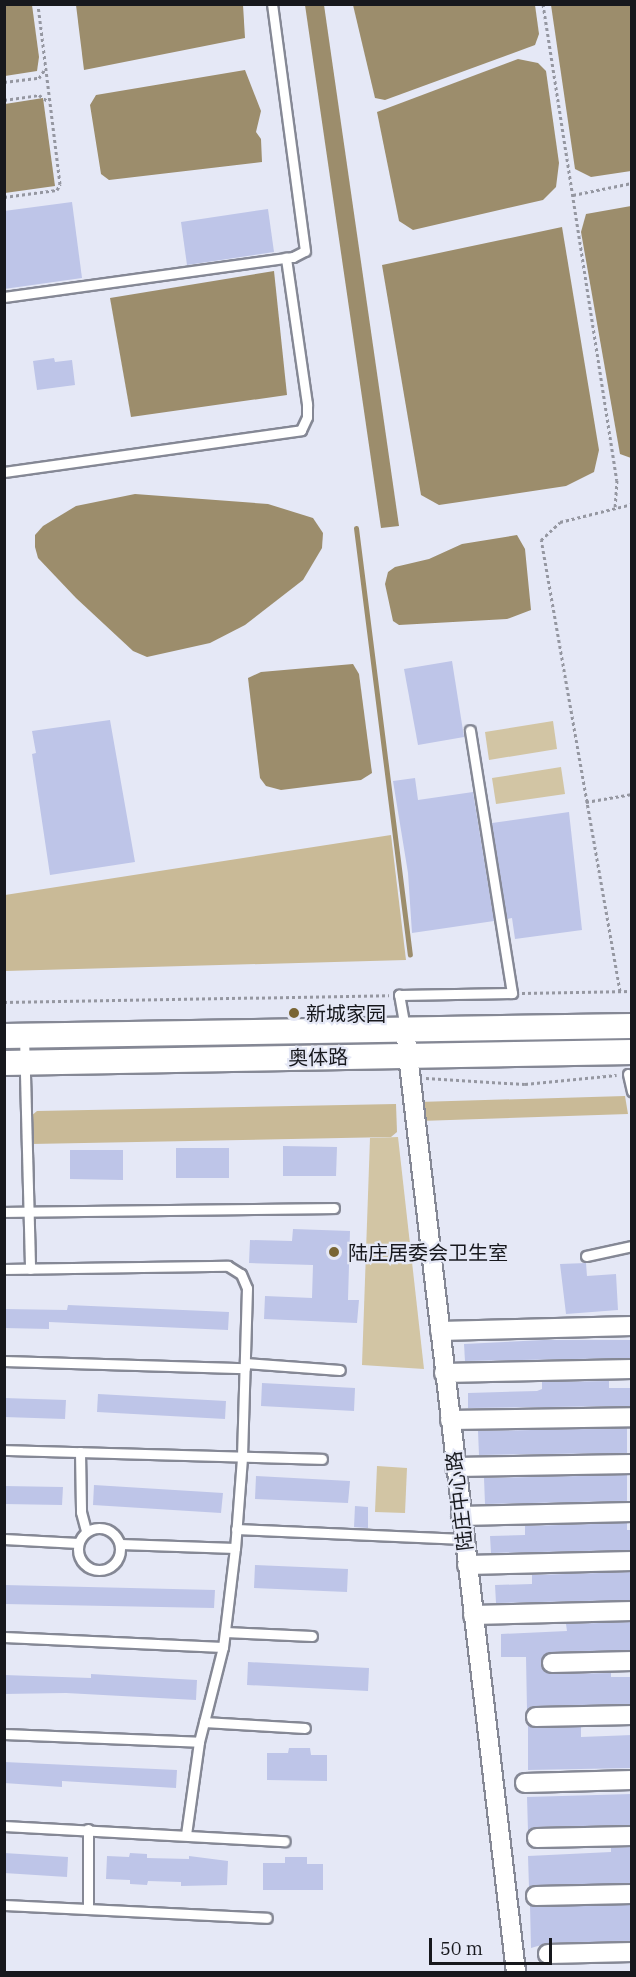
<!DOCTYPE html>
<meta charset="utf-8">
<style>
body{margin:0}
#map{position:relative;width:636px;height:1977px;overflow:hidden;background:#e5e8f6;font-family:"IBM Plex Serif","Noto Sans SC",serif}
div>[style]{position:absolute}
.green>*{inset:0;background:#d2c5a4}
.forest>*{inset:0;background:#c9ba97}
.water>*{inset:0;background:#9c8d6c}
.stream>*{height:5px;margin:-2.5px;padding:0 2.5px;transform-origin:2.5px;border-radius:2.5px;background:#9c8d6c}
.building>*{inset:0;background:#bec5e8}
.path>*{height:3px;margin-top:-1.5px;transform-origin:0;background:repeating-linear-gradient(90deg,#9597a1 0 3px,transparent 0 6px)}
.roads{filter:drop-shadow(2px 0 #858895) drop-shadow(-2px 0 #858895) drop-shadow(0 2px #858895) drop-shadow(0 -2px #858895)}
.service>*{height:9px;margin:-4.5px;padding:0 4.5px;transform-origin:4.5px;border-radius:4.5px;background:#fff}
.service>.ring{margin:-4.5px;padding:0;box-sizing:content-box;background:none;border:9px solid #fff;border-radius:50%}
.minor>*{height:18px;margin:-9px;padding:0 9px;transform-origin:9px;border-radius:9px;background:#fff}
.secondary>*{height:24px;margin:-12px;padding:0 12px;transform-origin:12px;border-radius:12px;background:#fff}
.dots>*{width:16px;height:16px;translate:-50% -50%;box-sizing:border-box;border:3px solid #e5e8f6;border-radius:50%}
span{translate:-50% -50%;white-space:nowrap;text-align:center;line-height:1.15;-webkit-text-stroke:4.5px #e5e8f6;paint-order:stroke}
.poi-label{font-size:20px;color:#17181d}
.left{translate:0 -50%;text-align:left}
.street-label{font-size:20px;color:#17181d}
.frame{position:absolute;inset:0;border:6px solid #17181d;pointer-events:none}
.scale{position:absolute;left:429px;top:1938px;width:123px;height:27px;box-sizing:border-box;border:3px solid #17181d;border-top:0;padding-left:8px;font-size:18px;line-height:21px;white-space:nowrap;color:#17181d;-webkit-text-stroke:4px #e5e8f6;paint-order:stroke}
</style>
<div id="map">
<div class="green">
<div style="clip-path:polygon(553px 721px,557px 749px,489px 760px,485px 732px)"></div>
<div style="clip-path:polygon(561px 767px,565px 794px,496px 804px,492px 778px)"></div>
<div style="clip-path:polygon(398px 1137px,424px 1369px,362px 1365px,370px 1138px)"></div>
<div style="clip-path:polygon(377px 1466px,407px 1468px,405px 1513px,375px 1512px)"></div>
</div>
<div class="forest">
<div style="clip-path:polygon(391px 835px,406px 960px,5px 971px,5px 895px)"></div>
<div style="clip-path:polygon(625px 1096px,628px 1114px,420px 1121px,418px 1102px)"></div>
<div style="clip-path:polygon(396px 1104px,397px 1132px,391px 1137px,31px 1144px,31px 1116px,37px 1111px)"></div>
</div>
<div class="water">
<div style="clip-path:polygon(4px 5px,32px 5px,39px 57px,37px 71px,5px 76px)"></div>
<div style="clip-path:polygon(76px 5px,243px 5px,245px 38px,84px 70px)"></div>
<div style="clip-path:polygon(305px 5px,324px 5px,399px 526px,381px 528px)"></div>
<div style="clip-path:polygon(353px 5px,535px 5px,539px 34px,535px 45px,385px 100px,375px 98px)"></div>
<div style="clip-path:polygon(551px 5px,631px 5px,631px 171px,591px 177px,575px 169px)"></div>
<div style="clip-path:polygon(518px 59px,538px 63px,546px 71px,559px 163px,556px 187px,543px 200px,413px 230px,399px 221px,377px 112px)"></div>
<div style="clip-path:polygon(245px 70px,261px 111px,256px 132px,261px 139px,262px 162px,109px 180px,101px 174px,90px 105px,96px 95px)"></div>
<div style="clip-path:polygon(43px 98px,55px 186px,5px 193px,5px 104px)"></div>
<div style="clip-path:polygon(631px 206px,632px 206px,631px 458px,620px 454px,581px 232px,586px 214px)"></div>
<div style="clip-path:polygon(562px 227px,599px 450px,594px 472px,566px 486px,439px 505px,421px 495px,382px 265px)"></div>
<div style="clip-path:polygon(274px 271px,287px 395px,131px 417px,110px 298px)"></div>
<div style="clip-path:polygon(135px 494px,268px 504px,313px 518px,323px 533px,322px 548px,303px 580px,245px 625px,210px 643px,147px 657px,133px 651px,76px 598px,38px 558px,35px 547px,35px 535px,43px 526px,76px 506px)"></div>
<div style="clip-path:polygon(517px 535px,525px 549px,531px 610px,507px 619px,399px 625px,393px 621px,385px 584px,388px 572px,395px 567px,429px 559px,462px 544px)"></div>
<div style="clip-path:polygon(353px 664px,359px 674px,372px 773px,361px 780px,281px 790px,266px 786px,260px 778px,248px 678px,261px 672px)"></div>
</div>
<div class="stream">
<div style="left:356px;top:528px;width:430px;rotate:82.8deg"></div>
</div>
<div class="building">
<div style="clip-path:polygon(72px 202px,82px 278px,4px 289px,4px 211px)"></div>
<div style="clip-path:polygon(268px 209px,274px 252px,187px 265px,181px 222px)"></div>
<div style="clip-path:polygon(54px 358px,55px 362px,72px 360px,75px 385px,37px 390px,33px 361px)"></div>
<div style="clip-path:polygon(452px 661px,464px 737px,418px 745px,404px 669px)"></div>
<div style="clip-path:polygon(110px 720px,135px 862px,50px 875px,32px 754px,36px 753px,32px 731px)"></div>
<div style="clip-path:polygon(415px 778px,418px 800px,473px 792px,494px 921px,412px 933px,408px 873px,393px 781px)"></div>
<div style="clip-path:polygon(569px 812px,582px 930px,515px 939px,512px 918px,507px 919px,492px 823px)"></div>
<div style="clip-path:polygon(283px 1146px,337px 1147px,336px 1176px,283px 1176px)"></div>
<div style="clip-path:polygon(176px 1148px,229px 1148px,229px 1178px,176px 1178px)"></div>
<div style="clip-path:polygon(70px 1150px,123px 1150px,123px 1180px,70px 1179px)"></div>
<div style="clip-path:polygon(293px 1229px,350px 1231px,348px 1300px,359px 1300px,357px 1323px,264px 1319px,265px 1296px,312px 1298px,313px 1265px,249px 1263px,250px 1240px,292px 1241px)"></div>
<div style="clip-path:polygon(586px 1263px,587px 1276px,616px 1274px,618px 1310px,566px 1314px,560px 1264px)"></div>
<div style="clip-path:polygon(68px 1305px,229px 1312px,228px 1330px,49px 1322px,49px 1329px,4px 1328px,4px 1309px,67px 1310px)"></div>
<div style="clip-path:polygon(544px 1340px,632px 1340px,632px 1358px,465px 1361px,464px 1344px)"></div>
<div style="clip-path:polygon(609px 1381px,609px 1388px,632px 1388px,632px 1406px,468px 1408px,468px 1393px,537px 1391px,542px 1389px,542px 1382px)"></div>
<div style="clip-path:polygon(262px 1383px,355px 1388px,354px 1411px,261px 1406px)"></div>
<div style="clip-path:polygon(98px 1394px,226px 1401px,225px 1419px,97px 1412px)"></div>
<div style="clip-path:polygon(4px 1398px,66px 1400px,65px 1419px,4px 1417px)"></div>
<div style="clip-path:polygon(627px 1428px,627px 1453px,479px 1455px,478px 1431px)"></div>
<div style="clip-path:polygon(627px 1475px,627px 1501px,485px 1504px,484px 1478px)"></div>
<div style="clip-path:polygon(256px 1476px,350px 1481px,348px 1503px,255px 1499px)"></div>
<div style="clip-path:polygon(94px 1485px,223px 1493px,221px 1513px,93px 1505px)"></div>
<div style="clip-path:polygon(4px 1486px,63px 1487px,62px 1505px,4px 1504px)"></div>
<div style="clip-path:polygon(355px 1506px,368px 1507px,368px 1528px,354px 1527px)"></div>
<div style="clip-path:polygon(627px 1523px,627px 1530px,632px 1530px,632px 1550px,491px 1553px,490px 1536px,525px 1535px,525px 1526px)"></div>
<div style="clip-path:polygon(255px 1565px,348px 1569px,347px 1592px,254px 1588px)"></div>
<div style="clip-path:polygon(632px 1572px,632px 1600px,496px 1603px,495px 1585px,532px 1584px,532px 1575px)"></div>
<div style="clip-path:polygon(4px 1585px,215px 1590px,214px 1608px,4px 1604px)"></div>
<div style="clip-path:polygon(632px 1622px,632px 1650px,552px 1652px,541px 1663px,543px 1669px,552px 1674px,611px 1673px,611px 1677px,632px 1677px,632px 1704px,536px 1706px,527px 1710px,526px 1657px,501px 1657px,501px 1634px,567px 1631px,566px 1624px)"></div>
<div style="clip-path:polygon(248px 1662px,369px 1668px,368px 1691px,247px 1685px)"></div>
<div style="clip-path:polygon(91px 1674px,197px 1680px,196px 1700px,66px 1693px,4px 1694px,4px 1675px,91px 1678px)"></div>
<div style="clip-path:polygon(528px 1724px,536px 1728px,581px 1727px,581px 1737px,632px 1735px,632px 1768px,528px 1770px)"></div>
<div style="clip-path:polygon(289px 1748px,310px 1748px,311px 1755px,327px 1755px,327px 1781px,267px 1780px,267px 1753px,288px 1753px)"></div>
<div style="clip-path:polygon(4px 1762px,177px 1770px,176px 1788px,62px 1781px,62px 1787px,4px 1783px)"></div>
<div style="clip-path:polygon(632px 1794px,632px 1825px,537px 1827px,528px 1831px,527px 1797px)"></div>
<div style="clip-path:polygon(632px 1847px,632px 1883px,529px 1888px,528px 1856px,611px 1852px,611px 1848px)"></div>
<div style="clip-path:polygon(4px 1853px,68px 1857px,67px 1877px,4px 1873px)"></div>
<div style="clip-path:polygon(130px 1853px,147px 1854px,147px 1858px,189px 1859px,189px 1856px,228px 1861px,227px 1885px,181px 1886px,181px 1882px,148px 1881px,147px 1885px,130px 1884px,130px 1880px,106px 1879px,107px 1856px,129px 1857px)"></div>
<div style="clip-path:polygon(285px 1857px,307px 1857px,307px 1864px,323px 1864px,323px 1890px,263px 1890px,263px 1863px,285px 1863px)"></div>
<div style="clip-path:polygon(530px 1905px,632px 1905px,632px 1941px,548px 1943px,531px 1948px)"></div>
</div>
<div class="path">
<div style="left:543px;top:4px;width:482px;rotate:81.2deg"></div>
<div style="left:617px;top:480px;width:27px;rotate:94deg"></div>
<div style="left:4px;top:82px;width:35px;rotate:-7deg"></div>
<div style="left:39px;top:78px;width:11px;rotate:-56deg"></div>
<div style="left:4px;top:100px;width:35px;rotate:-8deg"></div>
<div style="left:39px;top:95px;width:12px;rotate:35deg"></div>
<div style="left:573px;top:195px;width:60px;rotate:-11.5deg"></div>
<div style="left:4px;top:197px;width:53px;rotate:-7.5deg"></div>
<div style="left:57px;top:190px;width:7px;rotate:-63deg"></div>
<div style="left:60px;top:184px;width:181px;rotate:-97deg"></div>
<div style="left:586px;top:802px;width:47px;rotate:-9.9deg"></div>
<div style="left:620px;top:991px;width:458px;rotate:-99.9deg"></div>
<div style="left:541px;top:540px;width:26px;rotate:-43deg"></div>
<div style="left:560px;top:522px;width:74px;rotate:-14deg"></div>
<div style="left:522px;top:993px;width:110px;rotate:-1deg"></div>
<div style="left:4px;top:1002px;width:385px;rotate:-1deg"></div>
<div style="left:426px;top:1078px;width:99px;rotate:3.5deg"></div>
<div style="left:525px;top:1084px;width:92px;rotate:-5.6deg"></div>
</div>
<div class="roads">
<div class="service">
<div style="left:4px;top:297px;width:292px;rotate:-7.9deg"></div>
<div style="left:293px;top:257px;width:13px;rotate:-27deg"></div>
<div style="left:305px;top:251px;width:249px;rotate:-97.6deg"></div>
<div style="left:4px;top:472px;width:300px;rotate:-8deg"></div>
<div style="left:301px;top:430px;width:14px;rotate:-65deg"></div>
<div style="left:307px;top:417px;width:13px;rotate:-90deg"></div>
<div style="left:307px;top:404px;width:148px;rotate:-98.2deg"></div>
<div style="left:405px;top:1028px;width:34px;rotate:-100deg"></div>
<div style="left:399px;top:995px;width:113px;rotate:-1deg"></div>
<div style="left:512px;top:993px;width:266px;rotate:-99.1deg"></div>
<div style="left:24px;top:1036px;width:233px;rotate:88.5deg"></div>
<div style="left:628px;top:1074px;width:18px;rotate:77deg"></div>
<div style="left:4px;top:1212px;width:330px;rotate:-0.7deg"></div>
<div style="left:586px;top:1256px;width:47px;rotate:-12.3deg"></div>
<div style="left:4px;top:1269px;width:224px;rotate:-0.8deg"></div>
<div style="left:228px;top:1266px;width:15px;rotate:32deg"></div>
<div style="left:241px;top:1274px;width:15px;rotate:67deg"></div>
<div style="left:247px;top:1288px;width:170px;rotate:91.7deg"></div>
<div style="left:242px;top:1458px;width:90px;rotate:94.4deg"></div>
<div style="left:235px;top:1548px;width:100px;rotate:96.9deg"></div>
<div style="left:223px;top:1647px;width:98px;rotate:104.2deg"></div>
<div style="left:199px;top:1742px;width:93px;rotate:98deg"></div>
<div style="left:4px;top:1361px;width:241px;rotate:1.7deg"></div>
<div style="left:245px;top:1363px;width:95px;rotate:4.2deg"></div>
<div style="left:4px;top:1450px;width:318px;rotate:1.6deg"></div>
<div style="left:80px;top:1452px;width:60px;rotate:89deg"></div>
<div style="left:81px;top:1512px;width:20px;rotate:75deg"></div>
<div class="ring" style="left:78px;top:1528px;width:33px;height:33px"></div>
<div style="left:236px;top:1529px;width:228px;rotate:2.5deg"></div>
<div style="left:4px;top:1539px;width:74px;rotate:3.1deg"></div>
<div style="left:120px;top:1544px;width:115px;rotate:2deg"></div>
<div style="left:225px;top:1632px;width:87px;rotate:2.6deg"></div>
<div style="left:4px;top:1637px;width:219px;rotate:2.6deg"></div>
<div style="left:204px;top:1722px;width:101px;rotate:3.4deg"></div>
<div style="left:4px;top:1734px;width:195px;rotate:2.3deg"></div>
<div style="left:4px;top:1826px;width:281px;rotate:3.1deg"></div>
<div style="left:4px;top:1905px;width:263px;rotate:2.8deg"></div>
<div style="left:88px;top:1908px;width:79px;rotate:-90deg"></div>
</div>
<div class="minor">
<div style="left:405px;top:1030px;width:949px;rotate:83.28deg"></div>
<div style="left:440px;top:1331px;width:192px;rotate:-1.5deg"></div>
<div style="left:444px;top:1373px;width:188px;rotate:-1.2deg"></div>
<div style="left:450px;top:1420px;width:182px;rotate:-0.9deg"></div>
<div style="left:455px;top:1467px;width:177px;rotate:-1deg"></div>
<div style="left:461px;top:1516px;width:171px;rotate:-1.3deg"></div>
<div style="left:467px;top:1565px;width:165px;rotate:-1.4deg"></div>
<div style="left:473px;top:1615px;width:159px;rotate:-1.4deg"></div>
<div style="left:552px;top:1663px;width:80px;rotate:-1.4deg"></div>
<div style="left:536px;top:1717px;width:96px;rotate:-1.2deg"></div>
<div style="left:525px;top:1783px;width:107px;rotate:-1.6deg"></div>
<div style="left:537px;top:1838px;width:95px;rotate:-1.2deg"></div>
<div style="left:536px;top:1896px;width:96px;rotate:-1.2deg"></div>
<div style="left:548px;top:1954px;width:84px;rotate:-1.4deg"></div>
</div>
<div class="secondary">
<div style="left:4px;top:1036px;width:628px;rotate:-0.91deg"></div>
<div style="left:4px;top:1063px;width:628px;rotate:-1deg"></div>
</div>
</div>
<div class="dots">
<div style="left:294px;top:1013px;background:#796534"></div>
<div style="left:334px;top:1252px;background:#796534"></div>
</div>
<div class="poi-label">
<span class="left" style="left:306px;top:1013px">新城家园</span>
<span class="left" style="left:348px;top:1252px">陆庄居委会卫生室</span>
</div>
<div class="street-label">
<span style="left:318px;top:1057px;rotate:-1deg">奥体路</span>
<span style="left:459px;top:1501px;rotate:-97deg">陆庄中心路</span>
</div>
<div class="frame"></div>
<div class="scale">50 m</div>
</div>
